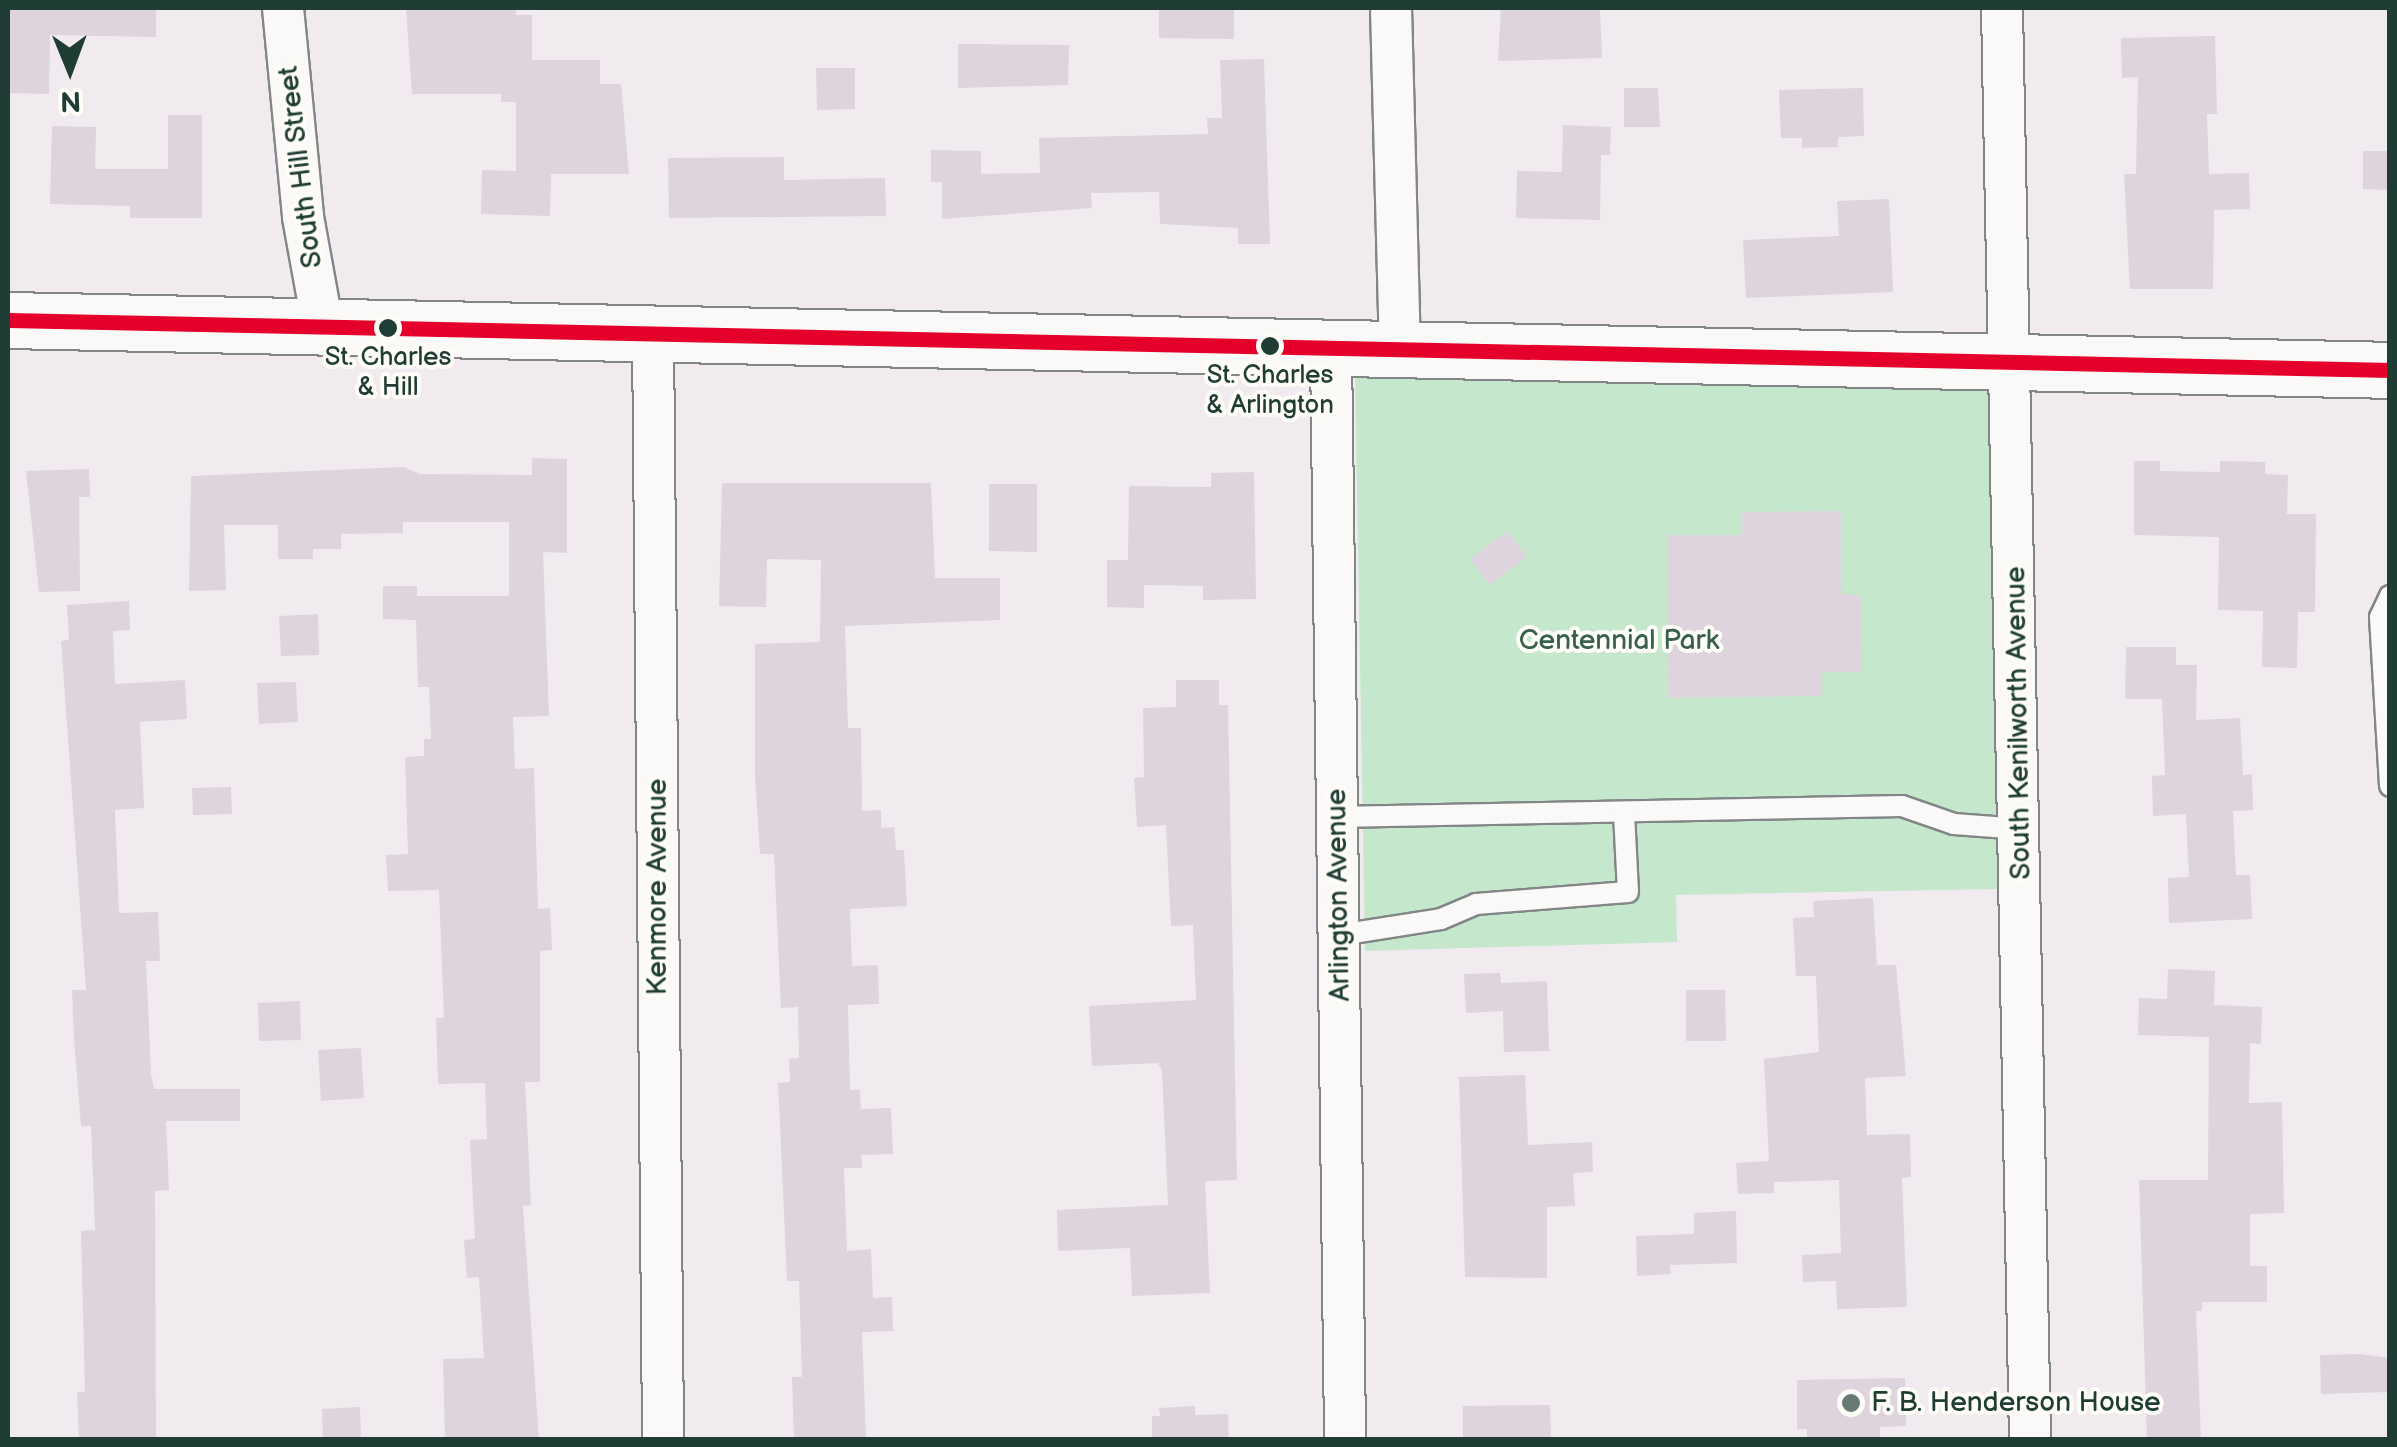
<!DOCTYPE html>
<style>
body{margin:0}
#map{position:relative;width:2397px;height:1447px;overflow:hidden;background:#f1ebef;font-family:"Balsamiq Sans",sans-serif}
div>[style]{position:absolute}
.green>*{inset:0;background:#c5e8cd}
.building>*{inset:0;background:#ddd4dd}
.roads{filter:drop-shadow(2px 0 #838686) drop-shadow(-2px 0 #838686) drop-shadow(0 2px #838686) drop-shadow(0 -2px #838686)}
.service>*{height:20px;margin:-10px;padding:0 10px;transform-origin:10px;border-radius:10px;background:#faf9f8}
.minor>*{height:40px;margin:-20px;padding:0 20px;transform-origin:20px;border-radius:20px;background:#faf9f8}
.secondary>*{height:55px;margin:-27.5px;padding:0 27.5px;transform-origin:27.5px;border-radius:27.5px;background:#faf9f8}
.bus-1>*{height:15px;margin:-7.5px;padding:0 7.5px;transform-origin:7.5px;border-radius:7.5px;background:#e4002b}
.dots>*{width:28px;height:28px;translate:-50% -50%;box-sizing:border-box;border:5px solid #fdfcf7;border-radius:50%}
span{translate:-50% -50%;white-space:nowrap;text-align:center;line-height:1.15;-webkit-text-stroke:8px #fdfcf7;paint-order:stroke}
.bus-label{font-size:26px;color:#1f3d34}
.street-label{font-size:28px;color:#1f3d34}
.park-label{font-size:28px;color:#395f4d}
.poi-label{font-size:28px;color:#1f3d34}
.left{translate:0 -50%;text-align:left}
.frame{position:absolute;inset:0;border:10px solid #1f3d34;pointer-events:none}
.north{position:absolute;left:20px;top:20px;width:100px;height:100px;-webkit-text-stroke:8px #fdfcf7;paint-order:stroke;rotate:179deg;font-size:28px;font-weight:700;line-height:40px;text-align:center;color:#1f3d34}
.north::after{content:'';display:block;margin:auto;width:35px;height:45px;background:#1f3d34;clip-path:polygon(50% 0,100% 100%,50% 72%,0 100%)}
</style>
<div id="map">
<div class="green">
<div style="clip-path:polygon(1355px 376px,1993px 386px,2000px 889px,1676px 895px,1677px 942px,1365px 951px)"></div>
</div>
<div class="building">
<div style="clip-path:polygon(156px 8px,156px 37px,50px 35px,49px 94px,8px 93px,8px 9px)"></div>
<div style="clip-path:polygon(406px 8px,516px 8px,516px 15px,532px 15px,532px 60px,600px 60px,600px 84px,621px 84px,629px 174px,551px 174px,550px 216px,481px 214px,482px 170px,516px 171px,516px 102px,501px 102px,501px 94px,412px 94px)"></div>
<div style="clip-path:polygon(1159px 8px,1234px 8px,1234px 39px,1159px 38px)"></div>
<div style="clip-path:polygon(1501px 8px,1600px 8px,1602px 58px,1498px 61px)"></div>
<div style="clip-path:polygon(2215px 36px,2217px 114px,2207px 114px,2209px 174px,2249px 173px,2250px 209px,2214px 210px,2213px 289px,2130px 289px,2124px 174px,2136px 174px,2138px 77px,2122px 78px,2121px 38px)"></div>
<div style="clip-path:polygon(958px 44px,1069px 45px,1068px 85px,958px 88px)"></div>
<div style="clip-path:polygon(1264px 59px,1270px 244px,1238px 244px,1238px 228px,1160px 224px,1159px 192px,1091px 193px,1092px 208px,942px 219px,942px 182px,931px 182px,931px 150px,981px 151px,981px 174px,1040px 173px,1039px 138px,1208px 134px,1207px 118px,1222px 118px,1220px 60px)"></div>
<div style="clip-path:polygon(816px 68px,855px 68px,855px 109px,817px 110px)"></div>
<div style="clip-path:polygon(1624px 88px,1658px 88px,1660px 127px,1624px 127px)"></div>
<div style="clip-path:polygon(1863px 88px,1864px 136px,1838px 137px,1838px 147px,1802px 148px,1802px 138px,1781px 138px,1779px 90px)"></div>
<div style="clip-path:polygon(168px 115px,202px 115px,202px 218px,130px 218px,130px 206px,50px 204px,52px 126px,96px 127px,95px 169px,168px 169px)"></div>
<div style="clip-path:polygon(1563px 125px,1611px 127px,1610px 155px,1601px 155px,1600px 220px,1516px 218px,1517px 171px,1562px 172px)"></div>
<div style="clip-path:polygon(2363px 151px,2390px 151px,2390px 190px,2363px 189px)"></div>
<div style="clip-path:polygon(784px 157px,784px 180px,885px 178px,886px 216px,669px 218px,668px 158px)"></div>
<div style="clip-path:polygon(1889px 199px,1893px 292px,1746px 298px,1743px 240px,1839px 236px,1837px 201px)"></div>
<div style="clip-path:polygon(532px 458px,567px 459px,567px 553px,543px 552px,549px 716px,513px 717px,515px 769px,534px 768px,538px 909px,550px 908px,552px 950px,540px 951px,540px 1082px,525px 1082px,531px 1205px,523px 1206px,539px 1440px,445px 1440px,443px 1359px,484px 1358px,479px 1277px,467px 1278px,464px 1240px,475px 1239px,470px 1140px,487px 1139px,485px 1083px,438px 1084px,436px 1018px,444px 1018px,439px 890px,388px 891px,386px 855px,408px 854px,405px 757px,424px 756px,424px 739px,431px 739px,429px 687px,418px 687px,416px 620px,383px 619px,383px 586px,417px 586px,417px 596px,509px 596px,509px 522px,403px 522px,403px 533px,341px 534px,341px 549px,313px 549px,313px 559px,278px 559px,278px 525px,224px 525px,226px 590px,189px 591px,191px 476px,404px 467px,420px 474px,532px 475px)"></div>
<div style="clip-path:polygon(2134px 461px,2160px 461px,2160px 471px,2220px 472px,2220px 461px,2265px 462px,2265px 474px,2288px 475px,2287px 514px,2316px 514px,2315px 612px,2298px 612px,2297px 668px,2262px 667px,2263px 611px,2218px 610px,2219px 537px,2134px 535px)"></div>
<div style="clip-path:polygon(89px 469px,90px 497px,79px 497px,80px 591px,39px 592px,26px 471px)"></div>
<div style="clip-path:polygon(1254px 472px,1256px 599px,1203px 600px,1203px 586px,1144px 585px,1144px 608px,1107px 607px,1107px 560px,1128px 560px,1129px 486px,1211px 487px,1211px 473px)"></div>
<div style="clip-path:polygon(722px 483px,931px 483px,935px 578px,1000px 578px,1000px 620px,845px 626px,848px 728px,861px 728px,862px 811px,881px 810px,881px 828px,894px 827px,896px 850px,904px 850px,907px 906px,850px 909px,852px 966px,878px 965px,879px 1004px,848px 1005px,850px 1090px,860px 1090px,861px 1109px,891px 1108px,893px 1154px,861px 1155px,862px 1168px,844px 1168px,847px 1251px,871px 1249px,873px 1298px,892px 1297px,893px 1331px,862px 1332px,866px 1440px,794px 1440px,792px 1377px,802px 1377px,799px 1281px,787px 1281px,778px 1083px,790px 1082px,789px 1059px,799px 1058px,798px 1007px,781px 1008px,774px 854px,760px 854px,755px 776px,755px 644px,820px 642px,821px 560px,767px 559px,766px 607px,719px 606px)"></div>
<div style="clip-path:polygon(989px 484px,1037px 484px,1037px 552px,989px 551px)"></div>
<div style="clip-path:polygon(1841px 511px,1842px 594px,1861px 595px,1862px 672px,1822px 672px,1822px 696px,1668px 698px,1667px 535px,1742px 535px,1742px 512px)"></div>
<div style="clip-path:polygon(1507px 531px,1527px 557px,1490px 585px,1470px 559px)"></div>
<div style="clip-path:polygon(129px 601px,130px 630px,113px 631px,115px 684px,185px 680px,187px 719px,140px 722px,144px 808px,115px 810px,119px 913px,158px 912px,160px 961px,146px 961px,151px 1074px,154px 1089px,240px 1089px,240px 1121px,166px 1121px,169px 1190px,155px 1191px,156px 1440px,79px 1440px,77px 1392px,85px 1392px,81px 1231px,95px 1230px,91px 1126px,81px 1126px,74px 1039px,72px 990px,86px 990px,61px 641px,69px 640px,67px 605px)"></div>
<div style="clip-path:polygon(318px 614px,319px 655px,281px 656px,279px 616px)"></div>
<div style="clip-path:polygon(2126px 647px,2176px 647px,2176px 665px,2197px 665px,2196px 720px,2240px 718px,2243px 775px,2252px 774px,2253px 810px,2233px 811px,2236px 875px,2250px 875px,2252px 919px,2169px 923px,2168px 878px,2189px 877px,2186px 814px,2153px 816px,2152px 776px,2165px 775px,2162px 699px,2125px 699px)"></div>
<div style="clip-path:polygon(1176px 680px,1219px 680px,1219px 705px,1228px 705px,1237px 1180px,1205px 1181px,1210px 1293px,1132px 1296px,1130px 1248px,1058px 1251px,1057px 1210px,1168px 1205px,1162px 1071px,1158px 1063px,1092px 1066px,1089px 1006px,1196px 1000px,1193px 925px,1171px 926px,1166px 825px,1137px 827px,1134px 778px,1144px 777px,1143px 708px,1176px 707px)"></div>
<div style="clip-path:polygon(296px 682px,298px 722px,259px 724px,257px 683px)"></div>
<div style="clip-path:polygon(231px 787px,232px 814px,193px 815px,192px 788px)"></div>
<div style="clip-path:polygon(1873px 898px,1877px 965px,1896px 965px,1906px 1076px,1865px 1078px,1867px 1135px,1910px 1134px,1911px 1177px,1902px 1178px,1907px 1307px,1837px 1309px,1836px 1281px,1803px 1282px,1802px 1255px,1841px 1253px,1839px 1180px,1774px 1182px,1774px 1193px,1738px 1194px,1736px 1163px,1769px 1161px,1764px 1059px,1819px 1052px,1816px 976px,1796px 976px,1793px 918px,1814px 917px,1813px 901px)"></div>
<div style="clip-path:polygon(2168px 969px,2215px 971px,2214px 1005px,2262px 1007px,2261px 1044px,2250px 1043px,2249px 1103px,2282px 1102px,2284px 1213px,2250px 1214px,2250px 1266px,2267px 1266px,2267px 1302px,2202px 1302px,2202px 1311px,2196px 1311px,2201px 1440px,2147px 1440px,2139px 1180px,2208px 1180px,2209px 1037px,2138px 1035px,2139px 998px,2167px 999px)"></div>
<div style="clip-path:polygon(1500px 973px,1501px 983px,1547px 981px,1549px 1051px,1504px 1052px,1503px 1011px,1466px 1013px,1464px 974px)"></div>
<div style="clip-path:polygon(1686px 990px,1725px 990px,1726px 1041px,1686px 1041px)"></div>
<div style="clip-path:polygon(300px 1001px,301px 1040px,259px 1041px,258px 1003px)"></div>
<div style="clip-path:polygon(361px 1048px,364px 1098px,321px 1101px,318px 1050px)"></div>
<div style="clip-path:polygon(1525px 1075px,1528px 1145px,1592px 1142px,1593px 1172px,1573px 1173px,1575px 1206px,1547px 1207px,1547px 1278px,1465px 1277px,1459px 1077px)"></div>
<div style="clip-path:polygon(1736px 1211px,1737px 1263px,1670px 1265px,1671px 1274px,1637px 1276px,1636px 1236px,1694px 1234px,1694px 1213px)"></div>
<div style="clip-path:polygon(2360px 1354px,2390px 1358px,2390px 1392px,2321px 1394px,2320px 1355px)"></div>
<div style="clip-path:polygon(1905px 1378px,1906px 1426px,1880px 1427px,1880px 1440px,1807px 1440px,1807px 1429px,1797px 1429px,1797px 1380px)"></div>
<div style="clip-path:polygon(1550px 1405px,1551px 1440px,1463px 1440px,1463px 1406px)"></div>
<div style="clip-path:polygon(1195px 1406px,1195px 1415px,1228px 1414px,1229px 1440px,1152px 1440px,1152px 1416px,1160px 1416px,1159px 1408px)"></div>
<div style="clip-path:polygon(360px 1407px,361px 1440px,323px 1440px,322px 1409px)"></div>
</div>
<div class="roads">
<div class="service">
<div style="left:2390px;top:596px;width:23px;rotate:115deg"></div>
<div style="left:2380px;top:617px;width:169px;rotate:86.6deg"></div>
<div style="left:1337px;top:817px;width:565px;rotate:-1.12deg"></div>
<div style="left:1902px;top:806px;width:55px;rotate:19.1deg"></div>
<div style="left:1954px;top:824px;width:67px;rotate:4.3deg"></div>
<div style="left:1340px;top:935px;width:102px;rotate:-9deg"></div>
<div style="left:1441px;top:919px;width:38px;rotate:-23deg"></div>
<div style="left:1476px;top:904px;width:152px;rotate:-4.5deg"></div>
<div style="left:1628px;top:892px;width:80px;rotate:-92.9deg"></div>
</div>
<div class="minor">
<div style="left:283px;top:8px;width:210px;rotate:84.5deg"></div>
<div style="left:303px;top:217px;width:112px;rotate:79.7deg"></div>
<div style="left:1391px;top:8px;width:344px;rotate:88.5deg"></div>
<div style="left:2002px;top:8px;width:1432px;rotate:88.88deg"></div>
<div style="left:653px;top:334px;width:1106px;rotate:89.48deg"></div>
<div style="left:1331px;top:350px;width:1090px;rotate:89.26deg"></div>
</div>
<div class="secondary">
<div style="left:8px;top:320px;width:2383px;rotate:1.2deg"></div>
</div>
</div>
<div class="bus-1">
<div style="left:8px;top:320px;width:2383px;rotate:1.2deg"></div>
</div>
<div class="dots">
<div style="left:388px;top:328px;background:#1f3d34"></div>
<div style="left:1270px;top:346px;background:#1f3d34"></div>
<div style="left:1851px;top:1403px;background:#687a75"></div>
</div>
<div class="bus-label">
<span style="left:388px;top:373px">St. Charles<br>&amp; Hill</span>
<span style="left:1270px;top:391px">St. Charles<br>&amp; Arlington</span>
</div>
<div class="street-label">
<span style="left:301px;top:167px;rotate:-97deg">South Hill Street</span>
<span style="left:2019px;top:723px;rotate:-91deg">South Kenilworth Avenue</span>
<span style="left:658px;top:887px;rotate:-90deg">Kenmore Avenue</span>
<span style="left:1339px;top:895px;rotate:-91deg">Arlington Avenue</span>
</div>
<div class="park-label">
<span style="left:1619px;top:641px">Centennial Park</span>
</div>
<div class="poi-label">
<span class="left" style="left:1871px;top:1403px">F. B. Henderson House</span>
</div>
<div class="frame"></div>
<div class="north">N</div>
</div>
